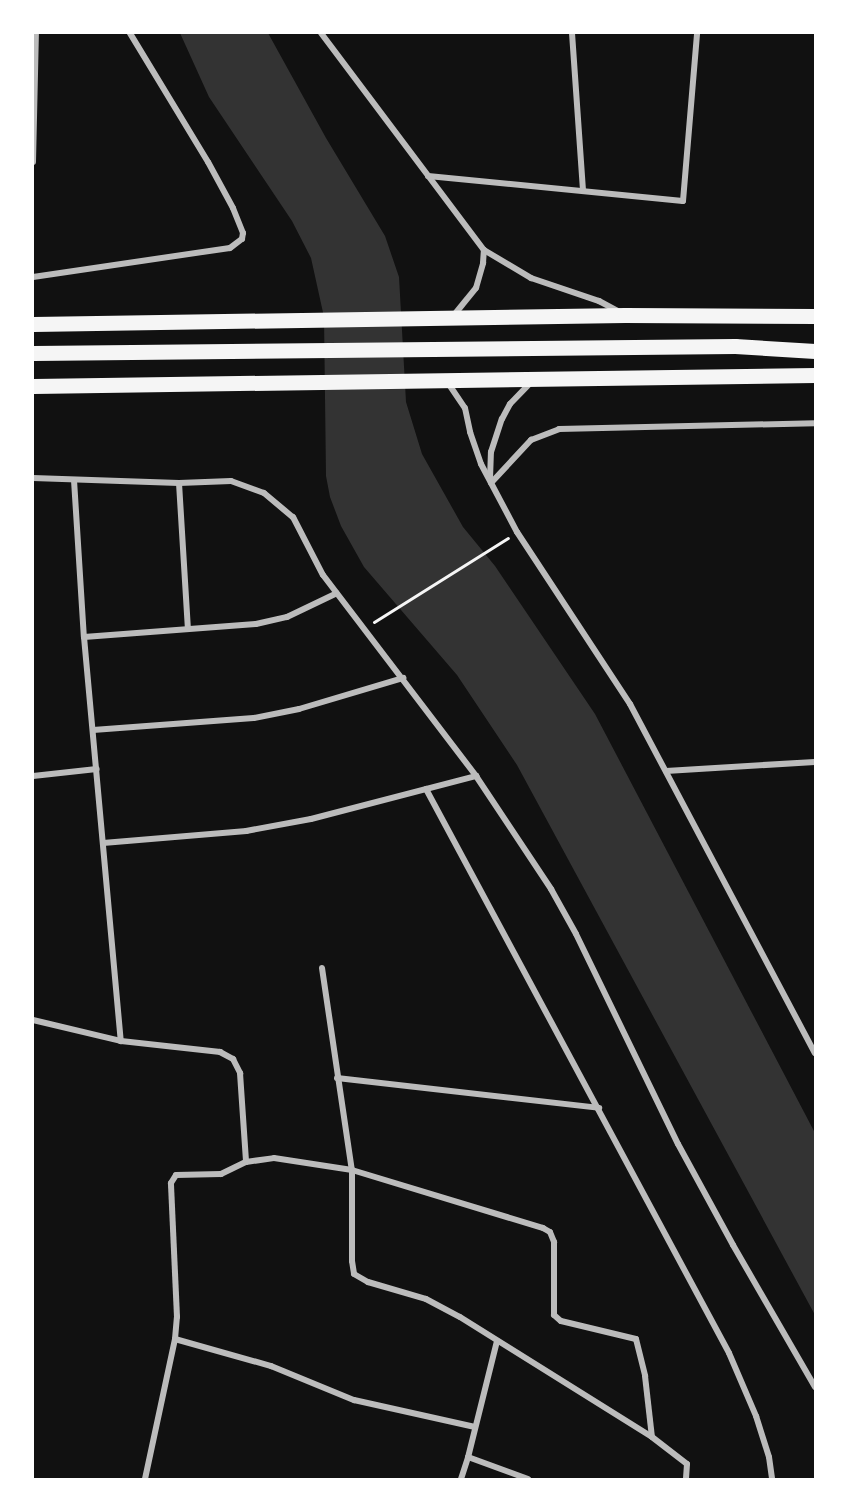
<!DOCTYPE html>
<style>
body{margin:0}
#map{position:relative;width:848px;height:1512px;overflow:hidden;background:#111;font-family:Raleway,sans-serif}
div>[style]{position:absolute}
.water>*{inset:0;background:#333}
.path>*{height:3px;margin:-1.5px;padding:0 1.5px;transform-origin:1.5px;border-radius:1.5px;background:#f5f5f5}
.minor>*{height:6px;margin:-3px;padding:0 3px;transform-origin:3px;border-radius:3px;background:#bcbcbc}
.trunk>*{height:15px;margin:-7.5px;padding:0 7.5px;transform-origin:7.5px;border-radius:7.5px;background:#f5f5f5}
span{translate:-50% -50%;white-space:nowrap;text-align:center;line-height:1.15;-webkit-text-stroke:4.5px #fff;paint-order:stroke}
.frame{position:absolute;inset:0;border:34px solid #fff;pointer-events:none}
</style>
<div id="map">
<div class="water">
<div style="clip-path:polygon(180px 33px,268px 33px,326px 138px,385px 236px,399px 277px,406px 402px,422px 454px,463px 527px,495px 566px,595px 714px,815px 1133px,815px 1315px,517px 765px,457px 675px,364px 567px,341px 526px,330px 497px,326px 476px,324px 317px,311px 258px,292px 221px,209px 97px)"></div>
</div>
<div class="path">
<div style="left:374px;top:622px;width:158px;rotate:-32.1deg"></div>
</div>
<div class="minor">
<div style="left:321px;top:33px;width:271px;rotate:53.1deg"></div>
<div style="left:484px;top:250px;width:55px;rotate:30.8deg"></div>
<div style="left:531px;top:278px;width:72px;rotate:18.7deg"></div>
<div style="left:599px;top:301px;width:21px;rotate:28deg"></div>
<div style="left:572px;top:33px;width:158px;rotate:86deg"></div>
<div style="left:33px;top:162px;width:129px;rotate:-88.7deg"></div>
<div style="left:428px;top:176px;width:256px;rotate:5.6deg"></div>
<div style="left:683px;top:201px;width:169px;rotate:-85.2deg"></div>
<div style="left:33px;top:277px;width:199px;rotate:-8.4deg"></div>
<div style="left:230px;top:248px;width:15px;rotate:-37deg"></div>
<div style="left:242px;top:239px;width:6px;rotate:-81deg"></div>
<div style="left:243px;top:233px;width:27px;rotate:-112deg"></div>
<div style="left:233px;top:208px;width:52px;rotate:-118.5deg"></div>
<div style="left:208px;top:162px;width:151px;rotate:-121.2deg"></div>
<div style="left:454px;top:315px;width:35px;rotate:-51deg"></div>
<div style="left:476px;top:288px;width:26px;rotate:-74deg"></div>
<div style="left:483px;top:263px;width:13px;rotate:-86deg"></div>
<div style="left:448px;top:383px;width:30px;rotate:56deg"></div>
<div style="left:465px;top:408px;width:25px;rotate:78deg"></div>
<div style="left:470px;top:432px;width:34px;rotate:71deg"></div>
<div style="left:481px;top:464px;width:77px;rotate:62.1deg"></div>
<div style="left:517px;top:532px;width:206px;rotate:56.7deg"></div>
<div style="left:630px;top:704px;width:395px;rotate:62.1deg"></div>
<div style="left:33px;top:478px;width:146px;rotate:2deg"></div>
<div style="left:179px;top:483px;width:52px;rotate:-2.2deg"></div>
<div style="left:231px;top:481px;width:35px;rotate:20deg"></div>
<div style="left:264px;top:493px;width:38px;rotate:40deg"></div>
<div style="left:293px;top:517px;width:65px;rotate:62.7deg"></div>
<div style="left:323px;top:575px;width:253px;rotate:52.7deg"></div>
<div style="left:476px;top:776px;width:136px;rotate:56.4deg"></div>
<div style="left:551px;top:889px;width:51px;rotate:60.9deg"></div>
<div style="left:576px;top:934px;width:233px;rotate:64.1deg"></div>
<div style="left:678px;top:1144px;width:115px;rotate:61.4deg"></div>
<div style="left:733px;top:1245px;width:164px;rotate:60deg"></div>
<div style="left:490px;top:479px;width:27px;rotate:-88deg"></div>
<div style="left:491px;top:452px;width:35px;rotate:-72deg"></div>
<div style="left:502px;top:419px;width:17px;rotate:-62deg"></div>
<div style="left:510px;top:404px;width:30px;rotate:-46deg"></div>
<div style="left:74px;top:480px;width:157px;rotate:86.4deg"></div>
<div style="left:84px;top:637px;width:406px;rotate:84.8deg"></div>
<div style="left:179px;top:483px;width:146px;rotate:86.5deg"></div>
<div style="left:491px;top:483px;width:59px;rotate:-47.1deg"></div>
<div style="left:531px;top:440px;width:30px;rotate:-21deg"></div>
<div style="left:559px;top:429px;width:256px;rotate:-1.3deg"></div>
<div style="left:84px;top:637px;width:172px;rotate:-4.3deg"></div>
<div style="left:256px;top:624px;width:32px;rotate:-13deg"></div>
<div style="left:287px;top:617px;width:55px;rotate:-25.6deg"></div>
<div style="left:93px;top:730px;width:161px;rotate:-4.3deg"></div>
<div style="left:254px;top:718px;width:46px;rotate:-11.3deg"></div>
<div style="left:299px;top:709px;width:109px;rotate:-16.6deg"></div>
<div style="left:666px;top:771px;width:149px;rotate:-3.5deg"></div>
<div style="left:33px;top:776px;width:64px;rotate:-6.2deg"></div>
<div style="left:426px;top:789px;width:640px;rotate:61.75deg"></div>
<div style="left:729px;top:1353px;width:69px;rotate:66.8deg"></div>
<div style="left:756px;top:1416px;width:43px;rotate:72.4deg"></div>
<div style="left:769px;top:1457px;width:22px;rotate:82deg"></div>
<div style="left:103px;top:843px;width:144px;rotate:-4.8deg"></div>
<div style="left:246px;top:831px;width:66px;rotate:-10.5deg"></div>
<div style="left:311px;top:819px;width:171px;rotate:-14.6deg"></div>
<div style="left:322px;top:968px;width:204px;rotate:81.6deg"></div>
<div style="left:352px;top:1170px;width:91px;rotate:90deg"></div>
<div style="left:352px;top:1261px;width:13px;rotate:81deg"></div>
<div style="left:354px;top:1274px;width:16px;rotate:30deg"></div>
<div style="left:368px;top:1282px;width:60px;rotate:16.3deg"></div>
<div style="left:426px;top:1299px;width:38px;rotate:28deg"></div>
<div style="left:460px;top:1317px;width:226px;rotate:32deg"></div>
<div style="left:652px;top:1437px;width:44px;rotate:37.6deg"></div>
<div style="left:687px;top:1464px;width:15px;rotate:94deg"></div>
<div style="left:33px;top:1020px;width:90px;rotate:13.4deg"></div>
<div style="left:121px;top:1041px;width:100px;rotate:6.3deg"></div>
<div style="left:220px;top:1052px;width:15px;rotate:28deg"></div>
<div style="left:233px;top:1059px;width:16px;rotate:63deg"></div>
<div style="left:240px;top:1073px;width:89px;rotate:86.1deg"></div>
<div style="left:246px;top:1162px;width:28px;rotate:-8deg"></div>
<div style="left:274px;top:1158px;width:79px;rotate:8.7deg"></div>
<div style="left:352px;top:1170px;width:200px;rotate:16.9deg"></div>
<div style="left:543px;top:1228px;width:8px;rotate:30deg"></div>
<div style="left:550px;top:1232px;width:11px;rotate:68deg"></div>
<div style="left:554px;top:1242px;width:73px;rotate:90deg"></div>
<div style="left:554px;top:1315px;width:9px;rotate:41deg"></div>
<div style="left:561px;top:1321px;width:77px;rotate:13.5deg"></div>
<div style="left:636px;top:1339px;width:38px;rotate:76deg"></div>
<div style="left:645px;top:1376px;width:61px;rotate:83.5deg"></div>
<div style="left:337px;top:1078px;width:264px;rotate:6.5deg"></div>
<div style="left:175px;top:1339px;width:100px;rotate:15.7deg"></div>
<div style="left:271px;top:1366px;width:90px;rotate:22.3deg"></div>
<div style="left:354px;top:1400px;width:124px;rotate:12.6deg"></div>
<div style="left:497px;top:1341px;width:120px;rotate:104deg"></div>
<div style="left:468px;top:1457px;width:64px;rotate:20.1deg"></div>
<div style="left:145px;top:1479px;width:143px;rotate:-77.9deg"></div>
<div style="left:175px;top:1339px;width:22px;rotate:-85deg"></div>
<div style="left:177px;top:1317px;width:134px;rotate:-92.6deg"></div>
<div style="left:171px;top:1183px;width:9px;rotate:-58deg"></div>
<div style="left:176px;top:1175px;width:45px;rotate:-1.3deg"></div>
<div style="left:221px;top:1174px;width:28px;rotate:-26deg"></div>
<div style="left:461px;top:1479px;width:23px;rotate:-72deg"></div>
</div>
<div class="trunk">
<div style="left:33px;top:324px;width:592px;rotate:-0.87deg"></div>
<div style="left:625px;top:315px;width:190px;rotate:0.3deg"></div>
<div style="left:33px;top:353px;width:702px;rotate:-0.57deg"></div>
<div style="left:735px;top:346px;width:80px;rotate:3.6deg"></div>
<div style="left:33px;top:386px;width:782px;rotate:-0.81deg"></div>
</div>
<div class="frame"></div>
</div>
